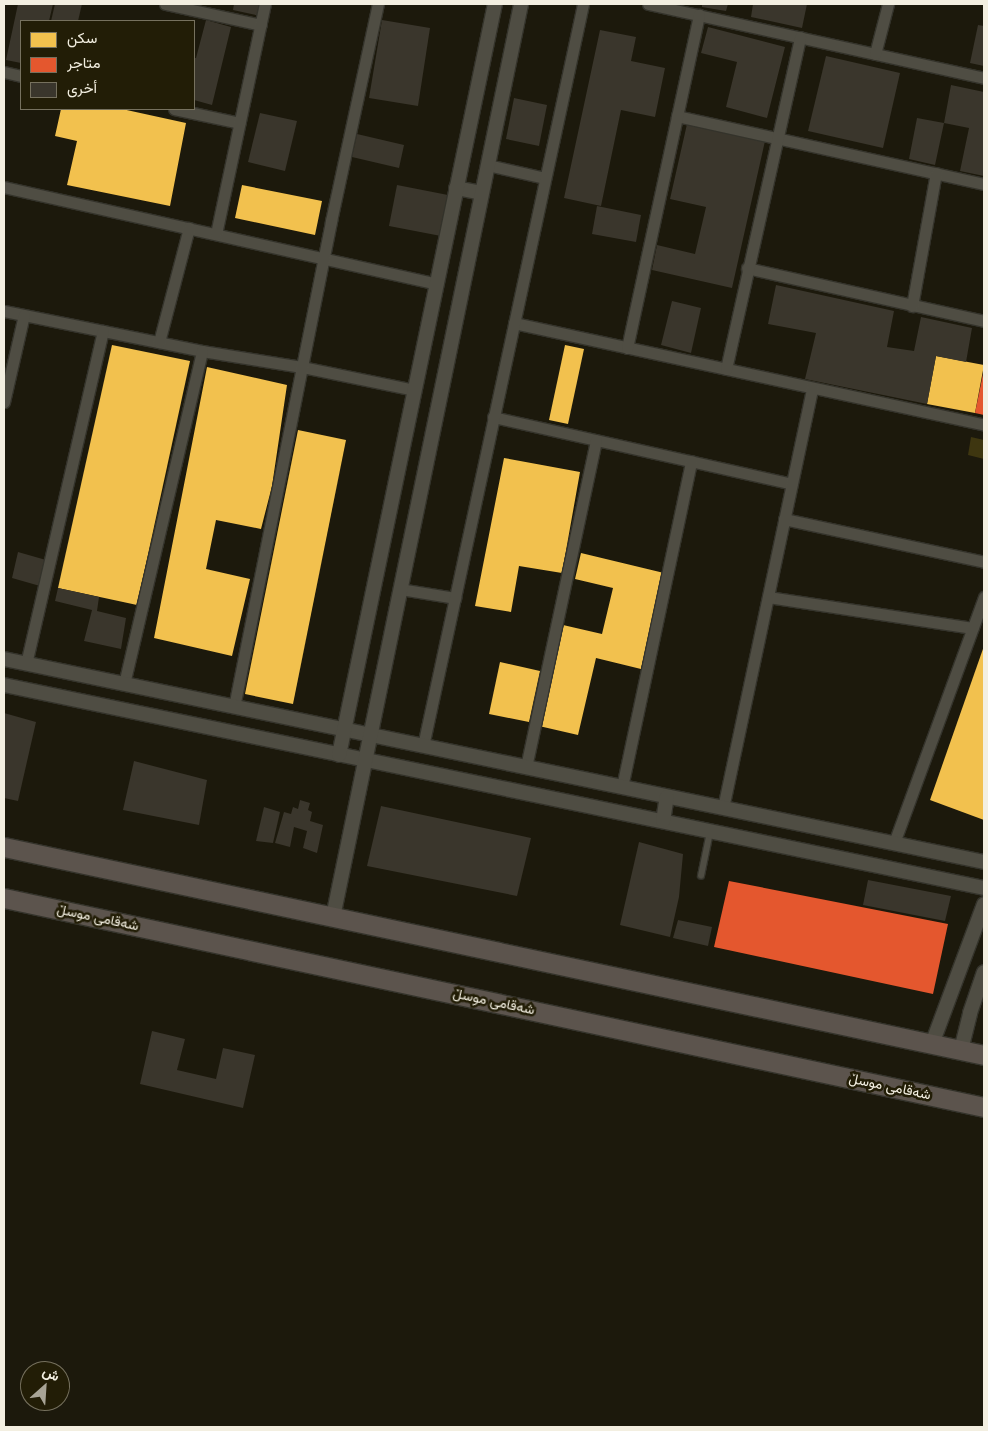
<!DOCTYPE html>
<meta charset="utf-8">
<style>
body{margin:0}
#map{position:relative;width:988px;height:1431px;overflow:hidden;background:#1c190c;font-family:Inter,Vazirmatn,sans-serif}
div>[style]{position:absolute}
.green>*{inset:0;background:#3e3610}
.homes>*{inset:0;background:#f2c14e}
.shops>*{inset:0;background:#e4572e}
.building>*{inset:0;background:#3a362c}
.roads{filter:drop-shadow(1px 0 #34332b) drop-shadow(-1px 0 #34332b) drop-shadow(0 1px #34332b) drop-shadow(0 -1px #34332b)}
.service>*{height:5.5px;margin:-2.75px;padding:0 2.75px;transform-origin:2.75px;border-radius:2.75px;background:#4f4d43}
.minor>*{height:11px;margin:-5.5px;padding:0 5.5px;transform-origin:5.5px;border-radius:5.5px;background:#4f4d43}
.tertiary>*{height:14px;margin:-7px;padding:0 7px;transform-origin:7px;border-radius:7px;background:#4f4d43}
.trunk>*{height:19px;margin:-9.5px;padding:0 9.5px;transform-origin:9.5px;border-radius:9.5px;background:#5c544d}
span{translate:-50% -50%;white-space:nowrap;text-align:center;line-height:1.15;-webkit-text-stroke:5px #221d06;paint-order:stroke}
.street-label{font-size:14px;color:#f3efe1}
.frame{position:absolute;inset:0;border:5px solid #f3efe1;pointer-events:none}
.legend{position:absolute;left:20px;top:20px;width:175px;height:90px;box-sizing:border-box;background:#221d06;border:1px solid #76715e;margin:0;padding:6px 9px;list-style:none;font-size:15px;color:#f3efe1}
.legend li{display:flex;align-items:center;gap:10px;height:25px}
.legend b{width:25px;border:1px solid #76715e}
.north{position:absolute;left:20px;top:1361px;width:50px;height:50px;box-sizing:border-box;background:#221d06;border:1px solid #76715e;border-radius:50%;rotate:26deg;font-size:14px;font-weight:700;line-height:20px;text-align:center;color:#f3efe1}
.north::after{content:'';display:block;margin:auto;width:18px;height:22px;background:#a8a496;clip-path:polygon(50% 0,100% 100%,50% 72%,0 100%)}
</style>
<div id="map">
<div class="green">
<div style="clip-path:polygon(971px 437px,984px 440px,984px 459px,968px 455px)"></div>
</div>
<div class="homes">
<div style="clip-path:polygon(61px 109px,122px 109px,186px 123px,170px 206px,67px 185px,77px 141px,55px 136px)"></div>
<div style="clip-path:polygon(242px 185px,322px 201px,315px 235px,235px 218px)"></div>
<div style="clip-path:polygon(112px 345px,190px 361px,137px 605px,58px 588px)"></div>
<div style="clip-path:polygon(565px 345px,584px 349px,568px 424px,549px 420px)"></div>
<div style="clip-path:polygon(936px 356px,984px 365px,975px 413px,927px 404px)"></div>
<div style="clip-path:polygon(207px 367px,287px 385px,272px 486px,261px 529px,216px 520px,206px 569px,250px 579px,232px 656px,154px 638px)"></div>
<div style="clip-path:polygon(298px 430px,346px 440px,293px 704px,245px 694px)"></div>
<div style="clip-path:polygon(504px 458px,580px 472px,562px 573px,519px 566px,511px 612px,475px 606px)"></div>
<div style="clip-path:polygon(581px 553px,664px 573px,641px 669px,596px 658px,578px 735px,539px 726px,563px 625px,602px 634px,613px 588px,575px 579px)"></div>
<div style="clip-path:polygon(984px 646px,984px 820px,930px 800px)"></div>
<div style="clip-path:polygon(500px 662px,540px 671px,529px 722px,489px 714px)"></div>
</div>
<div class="shops">
<div style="clip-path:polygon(983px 374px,984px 374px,984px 415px,975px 413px)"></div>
<div style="clip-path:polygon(729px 881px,948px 924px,933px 994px,714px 947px)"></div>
</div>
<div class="building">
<div style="clip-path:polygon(18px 4px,53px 4px,49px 21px,21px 21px,21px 63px,6px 60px)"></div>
<div style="clip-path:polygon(55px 4px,82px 4px,78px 21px,51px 21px)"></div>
<div style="clip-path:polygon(234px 4px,263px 4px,260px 16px,233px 10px)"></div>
<div style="clip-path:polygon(702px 4px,728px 4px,726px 11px,702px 7px)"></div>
<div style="clip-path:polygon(753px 4px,807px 4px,802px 28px,751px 17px)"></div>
<div style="clip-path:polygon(206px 20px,231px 27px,212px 105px,194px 100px,194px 58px,196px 58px)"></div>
<div style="clip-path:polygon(382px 20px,430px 28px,418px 106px,369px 98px)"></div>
<div style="clip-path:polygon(978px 25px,984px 26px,984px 66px,970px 63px)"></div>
<div style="clip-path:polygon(708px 27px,785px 47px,767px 118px,726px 107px,737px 62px,701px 53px)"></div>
<div style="clip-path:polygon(600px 30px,636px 37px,631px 61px,665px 68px,655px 117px,621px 110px,601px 206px,564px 198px)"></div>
<div style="clip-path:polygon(826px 56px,900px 73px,883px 148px,808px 131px)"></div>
<div style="clip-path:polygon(951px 85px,984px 92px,984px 176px,960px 171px,969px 128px,944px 123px)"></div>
<div style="clip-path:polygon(514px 98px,547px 105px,539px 146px,506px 139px)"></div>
<div style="clip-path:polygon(260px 113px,297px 121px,285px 171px,248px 162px)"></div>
<div style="clip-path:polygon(917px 118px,944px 123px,935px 165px,909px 159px)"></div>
<div style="clip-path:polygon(687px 124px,765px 141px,732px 288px,652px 270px,657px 245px,695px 254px,706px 207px,670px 199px)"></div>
<div style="clip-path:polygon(357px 134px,404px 145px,399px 168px,352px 157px)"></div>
<div style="clip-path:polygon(397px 185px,448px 195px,441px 236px,389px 226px)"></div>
<div style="clip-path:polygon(597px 206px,641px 215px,636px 242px,592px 234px)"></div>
<div style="clip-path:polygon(776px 285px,894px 311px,887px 347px,914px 351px,921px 317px,972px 328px,966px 362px,936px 356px,927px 404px,805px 379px,816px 333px,768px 324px)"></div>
<div style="clip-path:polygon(672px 301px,701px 308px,691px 353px,661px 345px)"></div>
<div style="clip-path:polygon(18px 552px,46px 560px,40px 586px,12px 578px)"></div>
<div style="clip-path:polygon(58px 588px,99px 597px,97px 611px,126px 618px,121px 649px,84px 641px,92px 610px,55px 601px)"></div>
<div style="clip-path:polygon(4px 713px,36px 722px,18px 801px,4px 798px)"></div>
<div style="clip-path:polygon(134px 761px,207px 780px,199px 825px,123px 810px)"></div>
<div style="clip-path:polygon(300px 800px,310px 803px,308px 810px,312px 812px,310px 821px,323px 825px,317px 853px,303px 848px,307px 831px,294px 827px,290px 847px,275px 843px,284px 812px,291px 814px,293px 807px,298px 809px)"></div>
<div style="clip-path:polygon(381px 806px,531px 838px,517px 896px,367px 866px)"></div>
<div style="clip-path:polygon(264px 807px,280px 812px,273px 843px,256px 841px)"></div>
<div style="clip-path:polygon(639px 842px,683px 854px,679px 897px,670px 937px,620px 925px)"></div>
<div style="clip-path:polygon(868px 880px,951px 896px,945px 921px,863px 905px)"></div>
<div style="clip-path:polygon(678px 920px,712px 927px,708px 946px,673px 938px)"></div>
<div style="clip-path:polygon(152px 1031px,185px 1039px,177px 1070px,216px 1079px,223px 1048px,255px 1055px,243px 1108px,140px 1084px)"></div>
</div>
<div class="roads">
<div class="service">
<div style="left:701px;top:876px;width:45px;rotate:-78.4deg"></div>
</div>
<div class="minor">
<div style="left:165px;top:4px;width:98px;rotate:12.3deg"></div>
<div style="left:648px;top:4px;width:344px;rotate:12.4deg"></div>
<div style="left:875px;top:54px;width:52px;rotate:-75.4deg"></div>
<div style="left:4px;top:72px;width:17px;rotate:13deg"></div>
<div style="left:174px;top:109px;width:67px;rotate:12deg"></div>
<div style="left:677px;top:116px;width:314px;rotate:12.5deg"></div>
<div style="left:488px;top:165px;width:58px;rotate:12.8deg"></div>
<div style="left:4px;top:187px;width:444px;rotate:12.6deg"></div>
<div style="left:216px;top:234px;width:235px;rotate:-78deg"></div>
<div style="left:747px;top:268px;width:243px;rotate:12.6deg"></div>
<div style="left:912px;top:306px;width:135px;rotate:-79.8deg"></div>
<div style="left:4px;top:311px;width:202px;rotate:11.4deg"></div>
<div style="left:202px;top:351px;width:101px;rotate:9.1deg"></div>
<div style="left:302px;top:367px;width:115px;rotate:11.5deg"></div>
<div style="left:514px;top:323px;width:481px;rotate:12.2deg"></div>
<div style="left:159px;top:342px;width:118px;rotate:-75.3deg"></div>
<div style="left:627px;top:348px;width:341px;rotate:-77.8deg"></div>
<div style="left:726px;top:369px;width:340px;rotate:-77.4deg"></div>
<div style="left:4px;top:402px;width:89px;rotate:-77.1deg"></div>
<div style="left:493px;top:417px;width:306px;rotate:12.6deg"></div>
<div style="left:784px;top:519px;width:205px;rotate:12.1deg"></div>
<div style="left:400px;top:589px;width:56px;rotate:9.3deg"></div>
<div style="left:768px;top:597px;width:207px;rotate:8.6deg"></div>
<div style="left:26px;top:664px;width:342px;rotate:-77deg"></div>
<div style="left:124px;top:684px;width:342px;rotate:-76.8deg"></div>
<div style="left:234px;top:707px;width:496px;rotate:-78.7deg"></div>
<div style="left:331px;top:221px;width:222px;rotate:-77.8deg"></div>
<div style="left:423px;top:746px;width:759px;rotate:-77.83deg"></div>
<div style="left:526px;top:767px;width:334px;rotate:-77.9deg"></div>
<div style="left:622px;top:787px;width:333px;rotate:-78deg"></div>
<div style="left:723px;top:808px;width:429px;rotate:-78deg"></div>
<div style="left:894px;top:843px;width:262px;rotate:-69.9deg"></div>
</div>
<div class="tertiary">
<div style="left:456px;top:188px;width:26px;rotate:11deg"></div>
<div style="left:4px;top:659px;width:1001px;rotate:11.7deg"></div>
<div style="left:4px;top:685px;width:1001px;rotate:11.7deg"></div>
<div style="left:339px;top:755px;width:767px;rotate:-78.27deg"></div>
<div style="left:663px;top:821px;width:24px;rotate:-81deg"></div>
<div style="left:333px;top:917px;width:932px;rotate:-78.36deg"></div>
<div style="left:932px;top:1044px;width:149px;rotate:-69.6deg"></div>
<div style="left:961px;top:1050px;width:38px;rotate:-76deg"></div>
<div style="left:970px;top:1013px;width:43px;rotate:-71.1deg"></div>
</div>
<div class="trunk">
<div style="left:4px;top:847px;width:1002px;rotate:11.98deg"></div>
<div style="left:4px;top:898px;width:1002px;rotate:12.04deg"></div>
</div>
</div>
<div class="street-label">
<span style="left:98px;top:917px;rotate:12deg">شەقامی موسڵ</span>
<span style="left:494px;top:1001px;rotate:12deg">شەقامی موسڵ</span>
<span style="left:890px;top:1086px;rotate:12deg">شەقامی موسڵ</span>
</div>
<div class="frame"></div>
<ul class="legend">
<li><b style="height:14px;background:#f2c14e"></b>سكن</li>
<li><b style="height:14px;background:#e4572e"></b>متاجر</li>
<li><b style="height:14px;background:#3a362c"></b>أخرى</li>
</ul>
<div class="north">ش</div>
</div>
